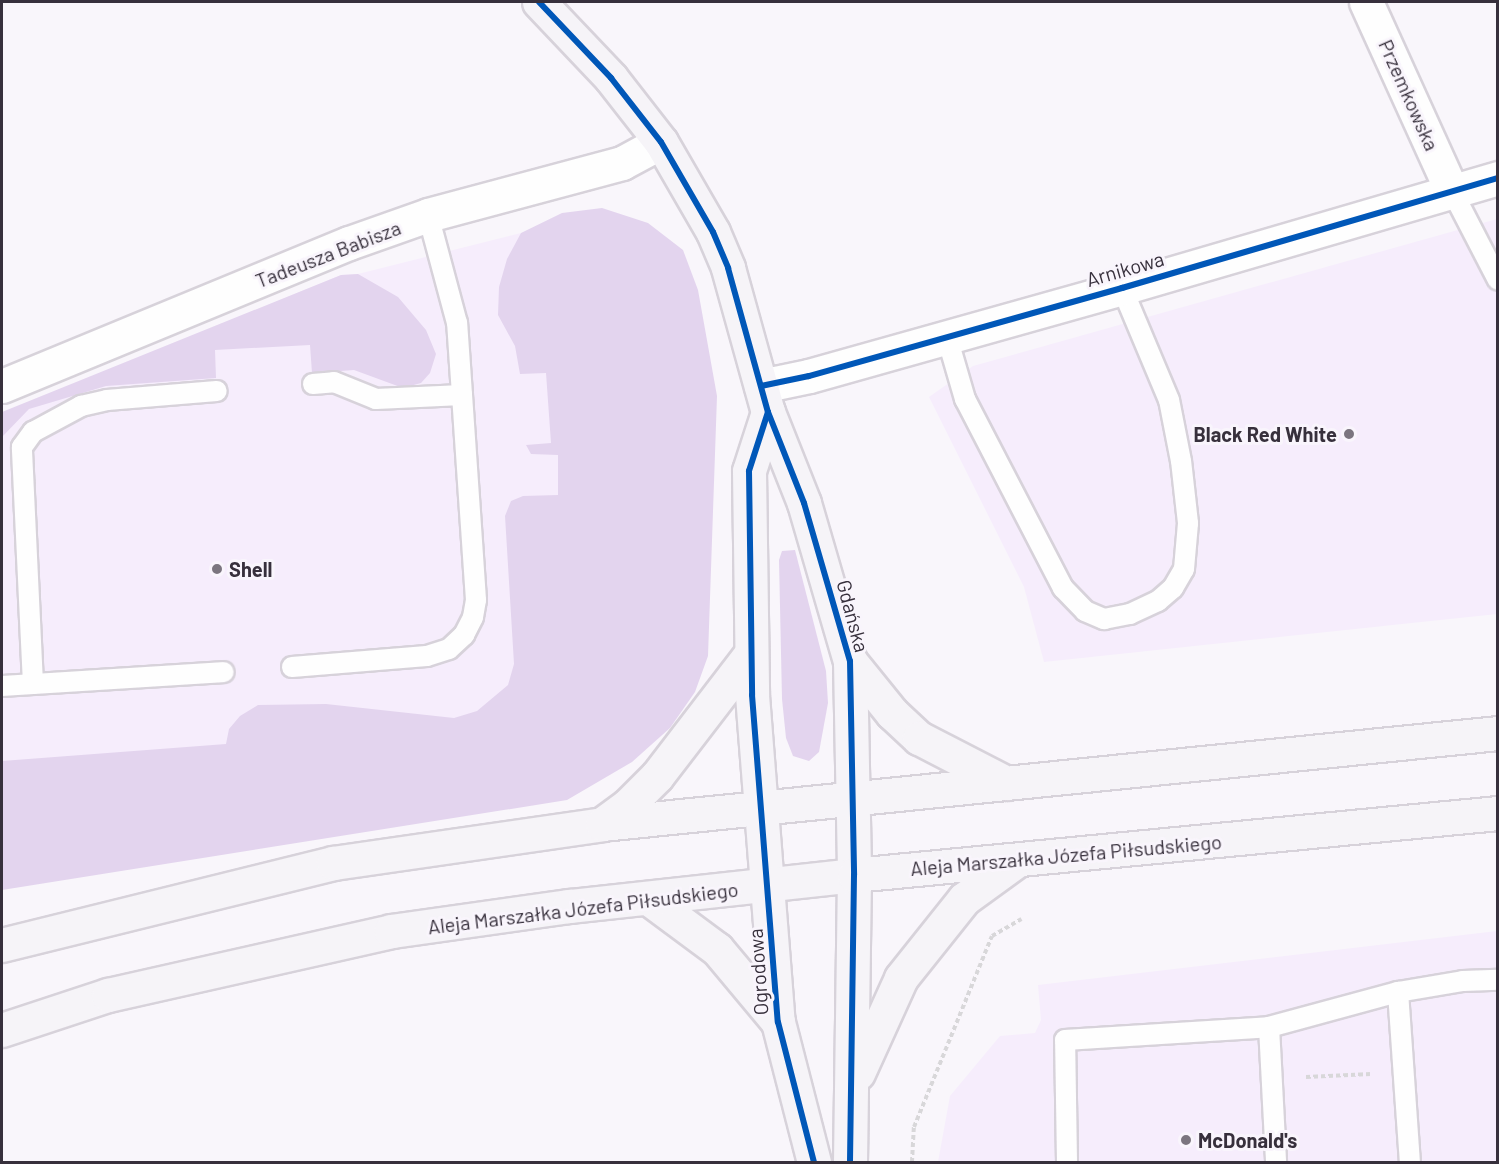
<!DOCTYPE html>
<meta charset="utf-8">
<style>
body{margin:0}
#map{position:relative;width:1499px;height:1164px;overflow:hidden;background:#f9f6fb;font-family:Barlow,sans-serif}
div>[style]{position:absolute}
.built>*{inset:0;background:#f6edfc}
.green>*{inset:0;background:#e3d4ee}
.path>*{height:4px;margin-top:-2px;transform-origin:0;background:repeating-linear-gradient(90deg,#d8d7d9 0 4.5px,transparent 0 7.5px)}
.roads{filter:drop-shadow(2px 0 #d7d2da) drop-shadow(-2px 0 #d7d2da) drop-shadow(0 2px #d7d2da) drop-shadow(0 -2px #d7d2da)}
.lane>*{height:20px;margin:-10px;padding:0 10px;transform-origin:10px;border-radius:10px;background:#fefefe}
.street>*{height:33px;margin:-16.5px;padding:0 16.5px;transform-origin:16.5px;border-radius:16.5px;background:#fefefe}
.secondary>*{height:33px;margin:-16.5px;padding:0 16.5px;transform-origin:16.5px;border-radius:16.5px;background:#f6f4f8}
.cycleway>*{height:6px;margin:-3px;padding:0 3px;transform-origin:3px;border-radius:3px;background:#0057b8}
.dots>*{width:16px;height:16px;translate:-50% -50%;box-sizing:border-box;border:3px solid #f9f5fc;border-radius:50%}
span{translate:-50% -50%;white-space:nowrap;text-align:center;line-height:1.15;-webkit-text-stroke:6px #f9f5fc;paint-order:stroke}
.street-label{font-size:20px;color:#37303c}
.poi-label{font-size:20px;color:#37303c;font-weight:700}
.right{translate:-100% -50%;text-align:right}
.left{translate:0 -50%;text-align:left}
.frame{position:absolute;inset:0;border:3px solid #37303c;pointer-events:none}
</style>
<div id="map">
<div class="built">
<div style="clip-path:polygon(1497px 219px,1497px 614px,1044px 662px,1024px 587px,929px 397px,973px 366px)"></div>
<div style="clip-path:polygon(521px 233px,581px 239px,591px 764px,2px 861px,2px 414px,341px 275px,358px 274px)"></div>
<div style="clip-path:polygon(1497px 931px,1497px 1162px,938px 1162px,950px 1096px,1000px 1036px,1035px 1033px,1041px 1020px,1038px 985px)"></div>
</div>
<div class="green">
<div style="clip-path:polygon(602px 208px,648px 223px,683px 250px,698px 290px,717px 396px,708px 656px,695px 692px,670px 728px,632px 762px,567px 800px,2px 890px,2px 761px,226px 744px,229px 729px,240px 716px,258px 705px,326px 704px,454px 718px,477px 711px,508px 685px,514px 664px,505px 516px,511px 501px,523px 496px,558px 495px,558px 455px,531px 454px,526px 445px,551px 443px,546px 373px,520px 374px,515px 346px,498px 315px,499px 287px,507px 259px,521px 233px,562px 213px)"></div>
<div style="clip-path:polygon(358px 274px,398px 297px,426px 330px,436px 354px,430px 373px,421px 383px,403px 388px,354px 370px,312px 373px,310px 345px,215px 350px,216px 378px,106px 386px,29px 409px,2px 437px,2px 412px,341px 275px)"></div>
<div style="clip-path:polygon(795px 550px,826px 671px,828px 703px,819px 752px,809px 761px,793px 756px,786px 738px,782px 699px,779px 560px,782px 551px)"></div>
</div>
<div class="path">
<div style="left:1306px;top:1077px;width:65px;rotate:-2.6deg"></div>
<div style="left:912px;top:1162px;width:35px;rotate:-87deg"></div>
<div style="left:914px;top:1127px;width:206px;rotate:-67.8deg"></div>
<div style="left:992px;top:936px;width:34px;rotate:-30deg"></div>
</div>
<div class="roads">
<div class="lane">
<div style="left:1451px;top:189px;width:102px;rotate:62.7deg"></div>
<div style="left:947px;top:337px;width:65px;rotate:73.8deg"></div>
<div style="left:965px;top:399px;width:213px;rotate:62.6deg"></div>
<div style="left:1063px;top:588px;width:32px;rotate:46deg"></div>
<div style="left:1085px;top:611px;width:21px;rotate:23deg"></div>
<div style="left:1104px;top:619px;width:26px;rotate:-11deg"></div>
<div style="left:1130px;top:614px;width:31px;rotate:-25deg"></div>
<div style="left:1158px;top:601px;width:20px;rotate:-41deg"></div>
<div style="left:1173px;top:588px;width:22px;rotate:-60deg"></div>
<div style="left:1184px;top:569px;width:46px;rotate:-85deg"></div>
<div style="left:1188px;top:523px;width:62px;rotate:-96.4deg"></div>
<div style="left:1181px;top:461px;width:62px;rotate:-101.1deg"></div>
<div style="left:1169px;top:400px;width:121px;rotate:-112.8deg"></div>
<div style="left:313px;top:384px;width:21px;rotate:-5deg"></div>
<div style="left:334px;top:382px;width:45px;rotate:22deg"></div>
<div style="left:376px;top:399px;width:86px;rotate:-2.7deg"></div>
<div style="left:292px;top:667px;width:135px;rotate:-4.7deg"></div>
<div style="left:427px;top:656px;width:23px;rotate:-18deg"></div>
<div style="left:449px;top:649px;width:21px;rotate:-43deg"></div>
<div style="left:464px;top:635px;width:20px;rotate:-63deg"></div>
<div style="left:473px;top:617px;width:17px;rotate:-80deg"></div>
<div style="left:476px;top:600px;width:278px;rotate:-93.9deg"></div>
<div style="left:457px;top:323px;width:112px;rotate:-105deg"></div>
<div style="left:33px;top:684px;width:237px;rotate:-92.7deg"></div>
<div style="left:22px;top:447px;width:19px;rotate:-54deg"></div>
<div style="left:33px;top:432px;width:55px;rotate:-28.4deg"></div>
<div style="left:81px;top:406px;width:27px;rotate:-13deg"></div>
<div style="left:107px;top:400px;width:110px;rotate:-4.7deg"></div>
<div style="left:2px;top:686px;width:222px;rotate:-3.6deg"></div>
<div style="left:1398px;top:992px;width:170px;rotate:86deg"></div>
<div style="left:1269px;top:1027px;width:135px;rotate:87deg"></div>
<div style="left:1067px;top:1162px;width:122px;rotate:-90.9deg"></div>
<div style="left:1065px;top:1040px;width:204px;rotate:-3.6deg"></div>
<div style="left:1269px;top:1027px;width:134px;rotate:-15.2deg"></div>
<div style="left:1398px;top:992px;width:66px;rotate:-9.6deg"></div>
<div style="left:1463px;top:981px;width:35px;rotate:-2deg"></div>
</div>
<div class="street">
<div style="left:1366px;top:2px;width:205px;rotate:65.6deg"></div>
<div style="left:2px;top:386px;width:375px;rotate:-22.4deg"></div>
<div style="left:349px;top:243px;width:84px;rotate:-19.5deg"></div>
<div style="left:428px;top:215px;width:201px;rotate:-15deg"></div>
<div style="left:622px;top:163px;width:44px;rotate:-28.3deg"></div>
<div style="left:761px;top:386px;width:49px;rotate:-11.8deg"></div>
<div style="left:809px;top:376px;width:325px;rotate:-15.7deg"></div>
<div style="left:1122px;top:288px;width:392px;rotate:-16.3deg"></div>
</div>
<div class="secondary">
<div style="left:539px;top:2px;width:105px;rotate:46.5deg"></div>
<div style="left:611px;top:78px;width:81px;rotate:52deg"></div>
<div style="left:661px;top:142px;width:104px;rotate:60deg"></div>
<div style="left:713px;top:232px;width:39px;rotate:67deg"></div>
<div style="left:728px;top:268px;width:149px;rotate:74.5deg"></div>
<div style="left:768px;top:412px;width:98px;rotate:68.4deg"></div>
<div style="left:804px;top:503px;width:165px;rotate:73.8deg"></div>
<div style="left:850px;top:661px;width:214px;rotate:88.9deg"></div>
<div style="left:854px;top:875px;width:287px;rotate:90.8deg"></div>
<div style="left:768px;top:412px;width:62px;rotate:107.9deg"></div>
<div style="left:749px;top:471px;width:224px;rotate:89.2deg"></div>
<div style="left:752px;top:695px;width:328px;rotate:85.5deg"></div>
<div style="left:778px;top:1022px;width:145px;rotate:75.6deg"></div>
<div style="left:850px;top:661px;width:67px;rotate:51.1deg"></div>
<div style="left:892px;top:713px;width:37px;rotate:43deg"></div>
<div style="left:919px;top:738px;width:98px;rotate:27.3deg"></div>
<div style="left:602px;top:824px;width:32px;rotate:-36deg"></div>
<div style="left:628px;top:805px;width:41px;rotate:-45deg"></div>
<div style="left:657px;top:776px;width:153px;rotate:-52.5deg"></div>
<div style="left:648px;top:898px;width:86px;rotate:36.5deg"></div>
<div style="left:717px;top:949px;width:95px;rotate:50.1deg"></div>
<div style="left:2px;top:945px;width:341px;rotate:-13.9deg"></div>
<div style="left:333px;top:863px;width:272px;rotate:-8.2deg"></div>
<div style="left:602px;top:824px;width:901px;rotate:-5.8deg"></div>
<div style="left:2px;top:1030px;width:112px;rotate:-18.3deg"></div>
<div style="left:108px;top:995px;width:290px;rotate:-12.7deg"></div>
<div style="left:391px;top:931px;width:180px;rotate:-8deg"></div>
<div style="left:569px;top:906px;width:287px;rotate:-6.2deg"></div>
<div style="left:854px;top:875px;width:647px;rotate:-5.5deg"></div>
<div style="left:858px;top:1073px;width:104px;rotate:-65.6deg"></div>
<div style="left:901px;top:978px;width:101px;rotate:-51.4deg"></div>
<div style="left:964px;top:899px;width:63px;rotate:-36deg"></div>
</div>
</div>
<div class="cycleway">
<div style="left:539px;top:2px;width:105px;rotate:46.5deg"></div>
<div style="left:611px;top:78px;width:81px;rotate:52deg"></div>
<div style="left:661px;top:142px;width:104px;rotate:60deg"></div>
<div style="left:713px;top:232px;width:39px;rotate:67deg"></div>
<div style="left:728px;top:268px;width:149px;rotate:74.5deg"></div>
<div style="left:768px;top:412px;width:98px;rotate:68.4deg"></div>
<div style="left:804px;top:503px;width:165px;rotate:73.8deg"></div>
<div style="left:850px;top:661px;width:214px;rotate:88.9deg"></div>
<div style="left:854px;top:875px;width:287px;rotate:90.8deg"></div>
<div style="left:761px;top:386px;width:49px;rotate:-11.8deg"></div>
<div style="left:809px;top:376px;width:325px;rotate:-15.7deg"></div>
<div style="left:1122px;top:288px;width:392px;rotate:-16.3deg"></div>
<div style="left:768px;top:412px;width:62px;rotate:107.9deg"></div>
<div style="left:749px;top:471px;width:224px;rotate:89.2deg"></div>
<div style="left:752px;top:695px;width:328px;rotate:85.5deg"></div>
<div style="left:778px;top:1022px;width:145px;rotate:75.6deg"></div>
</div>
<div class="dots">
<div style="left:1349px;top:434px;background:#7b757f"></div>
<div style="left:217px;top:569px;background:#7b757f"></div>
<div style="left:1186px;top:1140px;background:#7b757f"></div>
</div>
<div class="street-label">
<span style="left:1409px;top:95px;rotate:66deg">Przemkowska</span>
<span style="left:328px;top:254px;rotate:-21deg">Tadeusza Babisza</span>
<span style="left:1125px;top:269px;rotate:-16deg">Arnikowa</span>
<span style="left:853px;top:616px;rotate:75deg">Gdańska</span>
<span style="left:1066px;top:855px;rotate:-5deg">Aleja Marszałka Józefa Piłsudskiego</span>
<span style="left:583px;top:908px;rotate:-7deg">Aleja Marszałka Józefa Piłsudskiego</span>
<span style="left:758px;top:972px;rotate:-94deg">Ogrodowa</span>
</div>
<div class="poi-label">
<span class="right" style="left:1337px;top:434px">Black Red White</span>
<span class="left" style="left:229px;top:569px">Shell</span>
<span class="left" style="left:1198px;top:1140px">McDonald's</span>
</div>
<div class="frame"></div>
</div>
